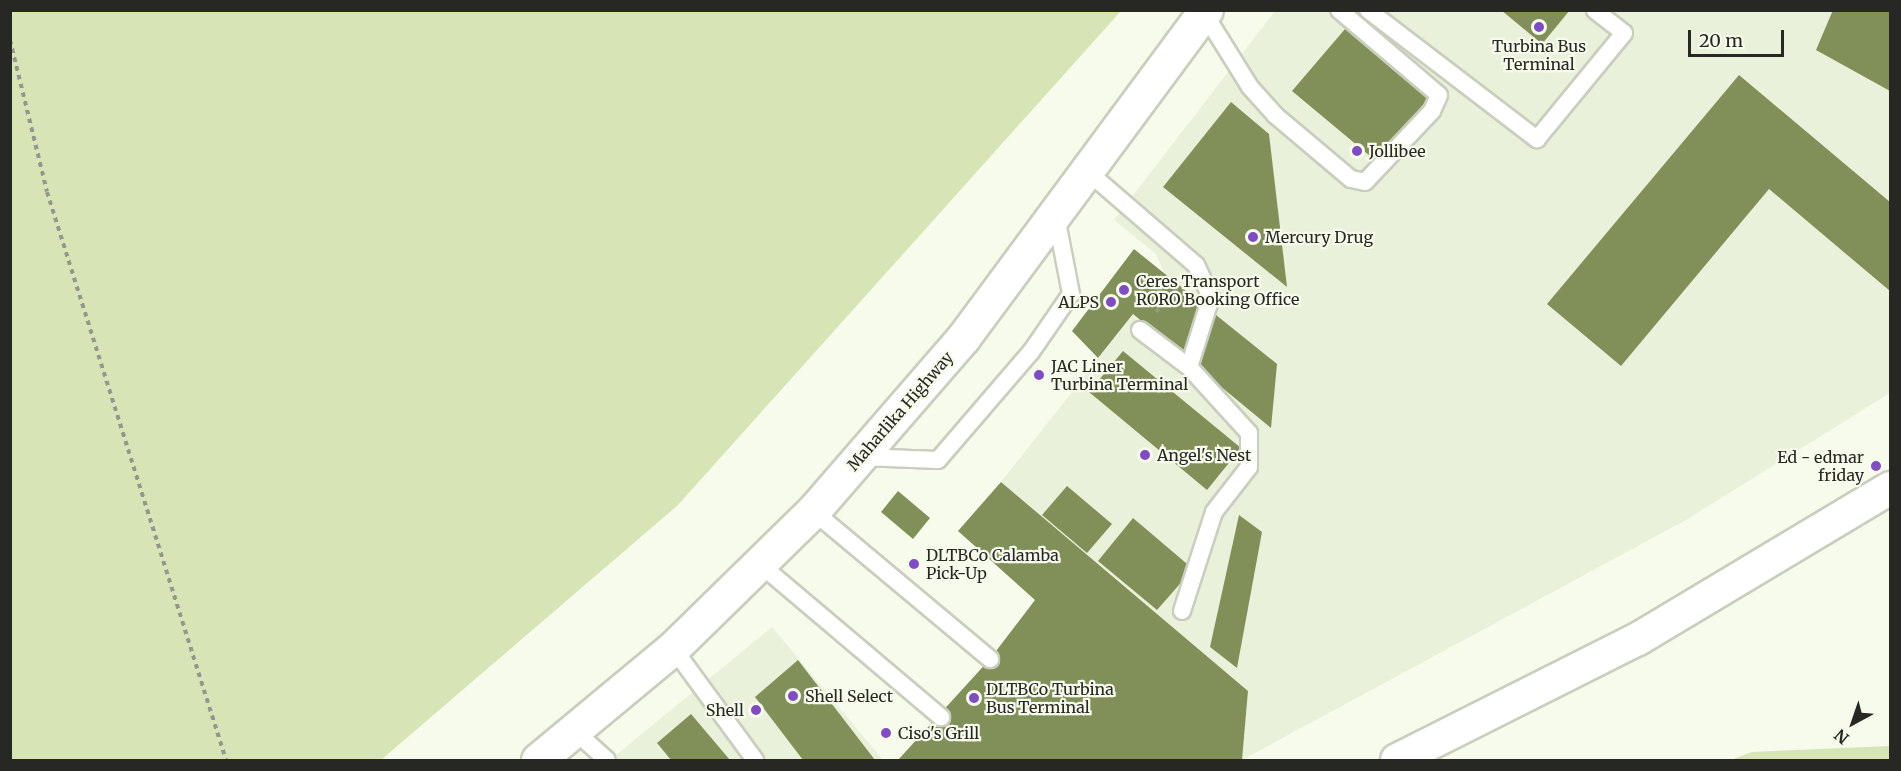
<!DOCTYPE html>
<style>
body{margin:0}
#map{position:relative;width:1901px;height:771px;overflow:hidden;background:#f6fbec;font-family:Merriweather,serif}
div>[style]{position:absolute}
.built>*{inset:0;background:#eaf1da}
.green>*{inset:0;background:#d7e5b6}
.building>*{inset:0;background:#819059}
.path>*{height:4px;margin-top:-2px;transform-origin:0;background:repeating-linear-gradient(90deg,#94978d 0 4.5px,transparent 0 9px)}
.roads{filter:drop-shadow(2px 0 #c9cebe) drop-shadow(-2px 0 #c9cebe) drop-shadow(0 2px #c9cebe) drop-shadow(0 -2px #c9cebe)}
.service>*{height:16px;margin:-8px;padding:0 8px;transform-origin:8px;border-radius:8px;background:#fff}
.minor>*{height:32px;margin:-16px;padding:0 16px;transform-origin:16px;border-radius:16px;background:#fff}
.trunk>*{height:33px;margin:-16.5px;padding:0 16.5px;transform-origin:16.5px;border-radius:16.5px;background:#fff}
.dots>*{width:16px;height:16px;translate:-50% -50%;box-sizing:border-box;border:3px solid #f6fbec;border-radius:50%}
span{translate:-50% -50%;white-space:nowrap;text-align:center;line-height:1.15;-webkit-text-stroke:4.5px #f6fbec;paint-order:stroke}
.poi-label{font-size:16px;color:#272823}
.left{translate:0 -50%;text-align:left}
.right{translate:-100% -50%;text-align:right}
.street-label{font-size:16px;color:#272823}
.frame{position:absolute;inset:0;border:12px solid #272823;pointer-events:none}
.north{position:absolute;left:1823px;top:693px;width:60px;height:60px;-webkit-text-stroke:4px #f6fbec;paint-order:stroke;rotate:220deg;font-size:16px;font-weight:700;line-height:24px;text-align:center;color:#272823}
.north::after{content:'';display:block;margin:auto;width:21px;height:27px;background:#272823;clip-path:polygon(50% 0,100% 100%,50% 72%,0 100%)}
.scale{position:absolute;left:1688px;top:30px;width:96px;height:27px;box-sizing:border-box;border:3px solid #272823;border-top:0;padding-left:8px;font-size:18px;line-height:21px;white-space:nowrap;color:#272823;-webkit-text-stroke:4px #f6fbec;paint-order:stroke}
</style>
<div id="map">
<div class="built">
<div style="clip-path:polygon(1275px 11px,1890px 11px,1890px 393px,1686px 520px,1242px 760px,1248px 691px,1001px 482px,1165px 274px,1156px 254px,1114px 220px)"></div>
<div style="clip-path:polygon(772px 627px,883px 760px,610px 760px)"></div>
</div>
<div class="green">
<div style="clip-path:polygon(10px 11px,11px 10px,1121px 11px,678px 505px,381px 760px,11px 760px)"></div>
<div style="clip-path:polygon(1890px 746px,1890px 760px,1731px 760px,1752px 752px)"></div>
</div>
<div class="building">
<div style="clip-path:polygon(1501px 10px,1570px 10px,1542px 44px)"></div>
<div style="clip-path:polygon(1833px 10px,1890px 10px,1890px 91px,1816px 50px)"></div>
<div style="clip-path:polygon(1345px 29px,1428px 99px,1376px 161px,1292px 91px)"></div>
<div style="clip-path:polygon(1739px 75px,1890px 202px,1890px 291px,1769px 189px,1621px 366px,1547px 304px)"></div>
<div style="clip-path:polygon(1231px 102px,1269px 134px,1287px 287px,1163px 187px)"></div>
<div style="clip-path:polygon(1134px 249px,1277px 364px,1271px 428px,1133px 314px,1098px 358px,1072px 331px)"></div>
<div style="clip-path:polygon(1123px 351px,1241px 448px,1207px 490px,1089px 392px)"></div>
<div style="clip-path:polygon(1001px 482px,1248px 691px,1242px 760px,898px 760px,990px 659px,1035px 600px,958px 531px)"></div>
<div style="clip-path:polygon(1067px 486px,1112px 524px,1087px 553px,1042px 515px)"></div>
<div style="clip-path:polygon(898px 491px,930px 518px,913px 539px,881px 512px)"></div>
<div style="clip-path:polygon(1239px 515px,1262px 532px,1237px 668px,1210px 647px)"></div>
<div style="clip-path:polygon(1133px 518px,1193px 569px,1157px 610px,1098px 561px)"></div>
<div style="clip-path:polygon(798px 660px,875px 760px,803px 760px,755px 697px)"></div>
<div style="clip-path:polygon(691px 714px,730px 760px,671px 760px,657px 743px)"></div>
</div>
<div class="path">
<div style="left:10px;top:40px;width:156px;rotate:76.3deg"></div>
<div style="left:47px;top:192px;width:596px;rotate:72.51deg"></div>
<div style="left:1156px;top:312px;width:33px;rotate:-49deg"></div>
</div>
<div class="roads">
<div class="service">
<div style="left:1368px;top:10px;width:213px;rotate:37.4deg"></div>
<div style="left:1537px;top:139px;width:137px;rotate:-50.6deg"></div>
<div style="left:1624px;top:33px;width:37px;rotate:-142deg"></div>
<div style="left:1204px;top:13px;width:87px;rotate:58.1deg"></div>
<div style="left:1250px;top:87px;width:38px;rotate:48deg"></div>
<div style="left:1275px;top:115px;width:99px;rotate:40.1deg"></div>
<div style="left:1351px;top:179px;width:14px;rotate:12deg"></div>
<div style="left:1365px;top:182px;width:98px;rotate:-46.7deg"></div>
<div style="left:1432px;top:111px;width:17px;rotate:-66deg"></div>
<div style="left:1439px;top:95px;width:131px;rotate:-139.6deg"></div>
<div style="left:1087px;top:171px;width:144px;rotate:40.8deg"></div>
<div style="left:1196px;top:265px;width:35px;rotate:65deg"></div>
<div style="left:1211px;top:297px;width:73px;rotate:107.4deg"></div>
<div style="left:1140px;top:330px;width:61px;rotate:37.1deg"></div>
<div style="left:1189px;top:367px;width:89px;rotate:47.7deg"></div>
<div style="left:1249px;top:433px;width:34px;rotate:90deg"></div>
<div style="left:1249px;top:467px;width:57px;rotate:127.9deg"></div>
<div style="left:1214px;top:512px;width:104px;rotate:107.9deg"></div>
<div style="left:861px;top:457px;width:77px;rotate:2.2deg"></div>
<div style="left:938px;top:460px;width:143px;rotate:-49.3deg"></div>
<div style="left:1031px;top:352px;width:70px;rotate:-55.4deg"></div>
<div style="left:1071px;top:294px;width:79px;rotate:-100.9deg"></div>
<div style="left:813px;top:511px;width:231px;rotate:39.9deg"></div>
<div style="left:761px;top:565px;width:236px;rotate:40.2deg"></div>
<div style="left:673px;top:648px;width:139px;rotate:53.8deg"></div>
<div style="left:577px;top:733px;width:40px;rotate:42deg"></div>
</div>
<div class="minor">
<div style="left:1397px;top:760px;width:270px;rotate:-26.7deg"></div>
<div style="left:1638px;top:639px;width:294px;rotate:-30.9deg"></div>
</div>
<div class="trunk">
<div style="left:538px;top:760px;width:175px;rotate:-39.7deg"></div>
<div style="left:673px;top:648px;width:196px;rotate:-44.4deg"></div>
<div style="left:813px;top:511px;width:229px;rotate:-49.1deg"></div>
<div style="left:963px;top:338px;width:408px;rotate:-53.5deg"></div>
</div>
</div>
<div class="dots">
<div style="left:1539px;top:27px;background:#804cc3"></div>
<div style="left:1357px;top:151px;background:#804cc3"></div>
<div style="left:1253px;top:237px;background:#804cc3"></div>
<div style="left:1124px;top:290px;background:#804cc3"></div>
<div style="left:1111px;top:302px;background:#804cc3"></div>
<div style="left:1039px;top:375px;background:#804cc3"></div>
<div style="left:1145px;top:455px;background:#804cc3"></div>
<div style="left:1876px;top:466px;background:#804cc3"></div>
<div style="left:914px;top:564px;background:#804cc3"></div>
<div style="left:793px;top:696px;background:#804cc3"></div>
<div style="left:974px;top:698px;background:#804cc3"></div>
<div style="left:756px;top:710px;background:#804cc3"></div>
<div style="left:886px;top:733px;background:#804cc3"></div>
</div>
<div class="poi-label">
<span style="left:1539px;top:55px">Turbina Bus<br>Terminal</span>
<span class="left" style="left:1369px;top:151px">Jollibee</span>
<span class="left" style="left:1265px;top:237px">Mercury Drug</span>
<span class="left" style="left:1136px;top:290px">Ceres Transport<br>RORO Booking Office</span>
<span class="right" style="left:1099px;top:302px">ALPS</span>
<span class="left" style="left:1051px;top:375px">JAC Liner<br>Turbina Terminal</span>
<span class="left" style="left:1157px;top:455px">Angel's Nest</span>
<span class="right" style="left:1864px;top:466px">Ed - edmar<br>friday</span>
<span class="left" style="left:926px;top:564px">DLTBCo Calamba<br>Pick-Up</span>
<span class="left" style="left:986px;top:698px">DLTBCo Turbina<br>Bus Terminal</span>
<span class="left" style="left:805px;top:696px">Shell Select</span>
<span class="right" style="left:744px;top:710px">Shell</span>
<span class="left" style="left:898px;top:733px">Ciso's Grill</span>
</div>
<div class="street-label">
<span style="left:900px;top:411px;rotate:-49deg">Maharlika Highway</span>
</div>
<div class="frame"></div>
<div class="north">N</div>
<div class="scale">20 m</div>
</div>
